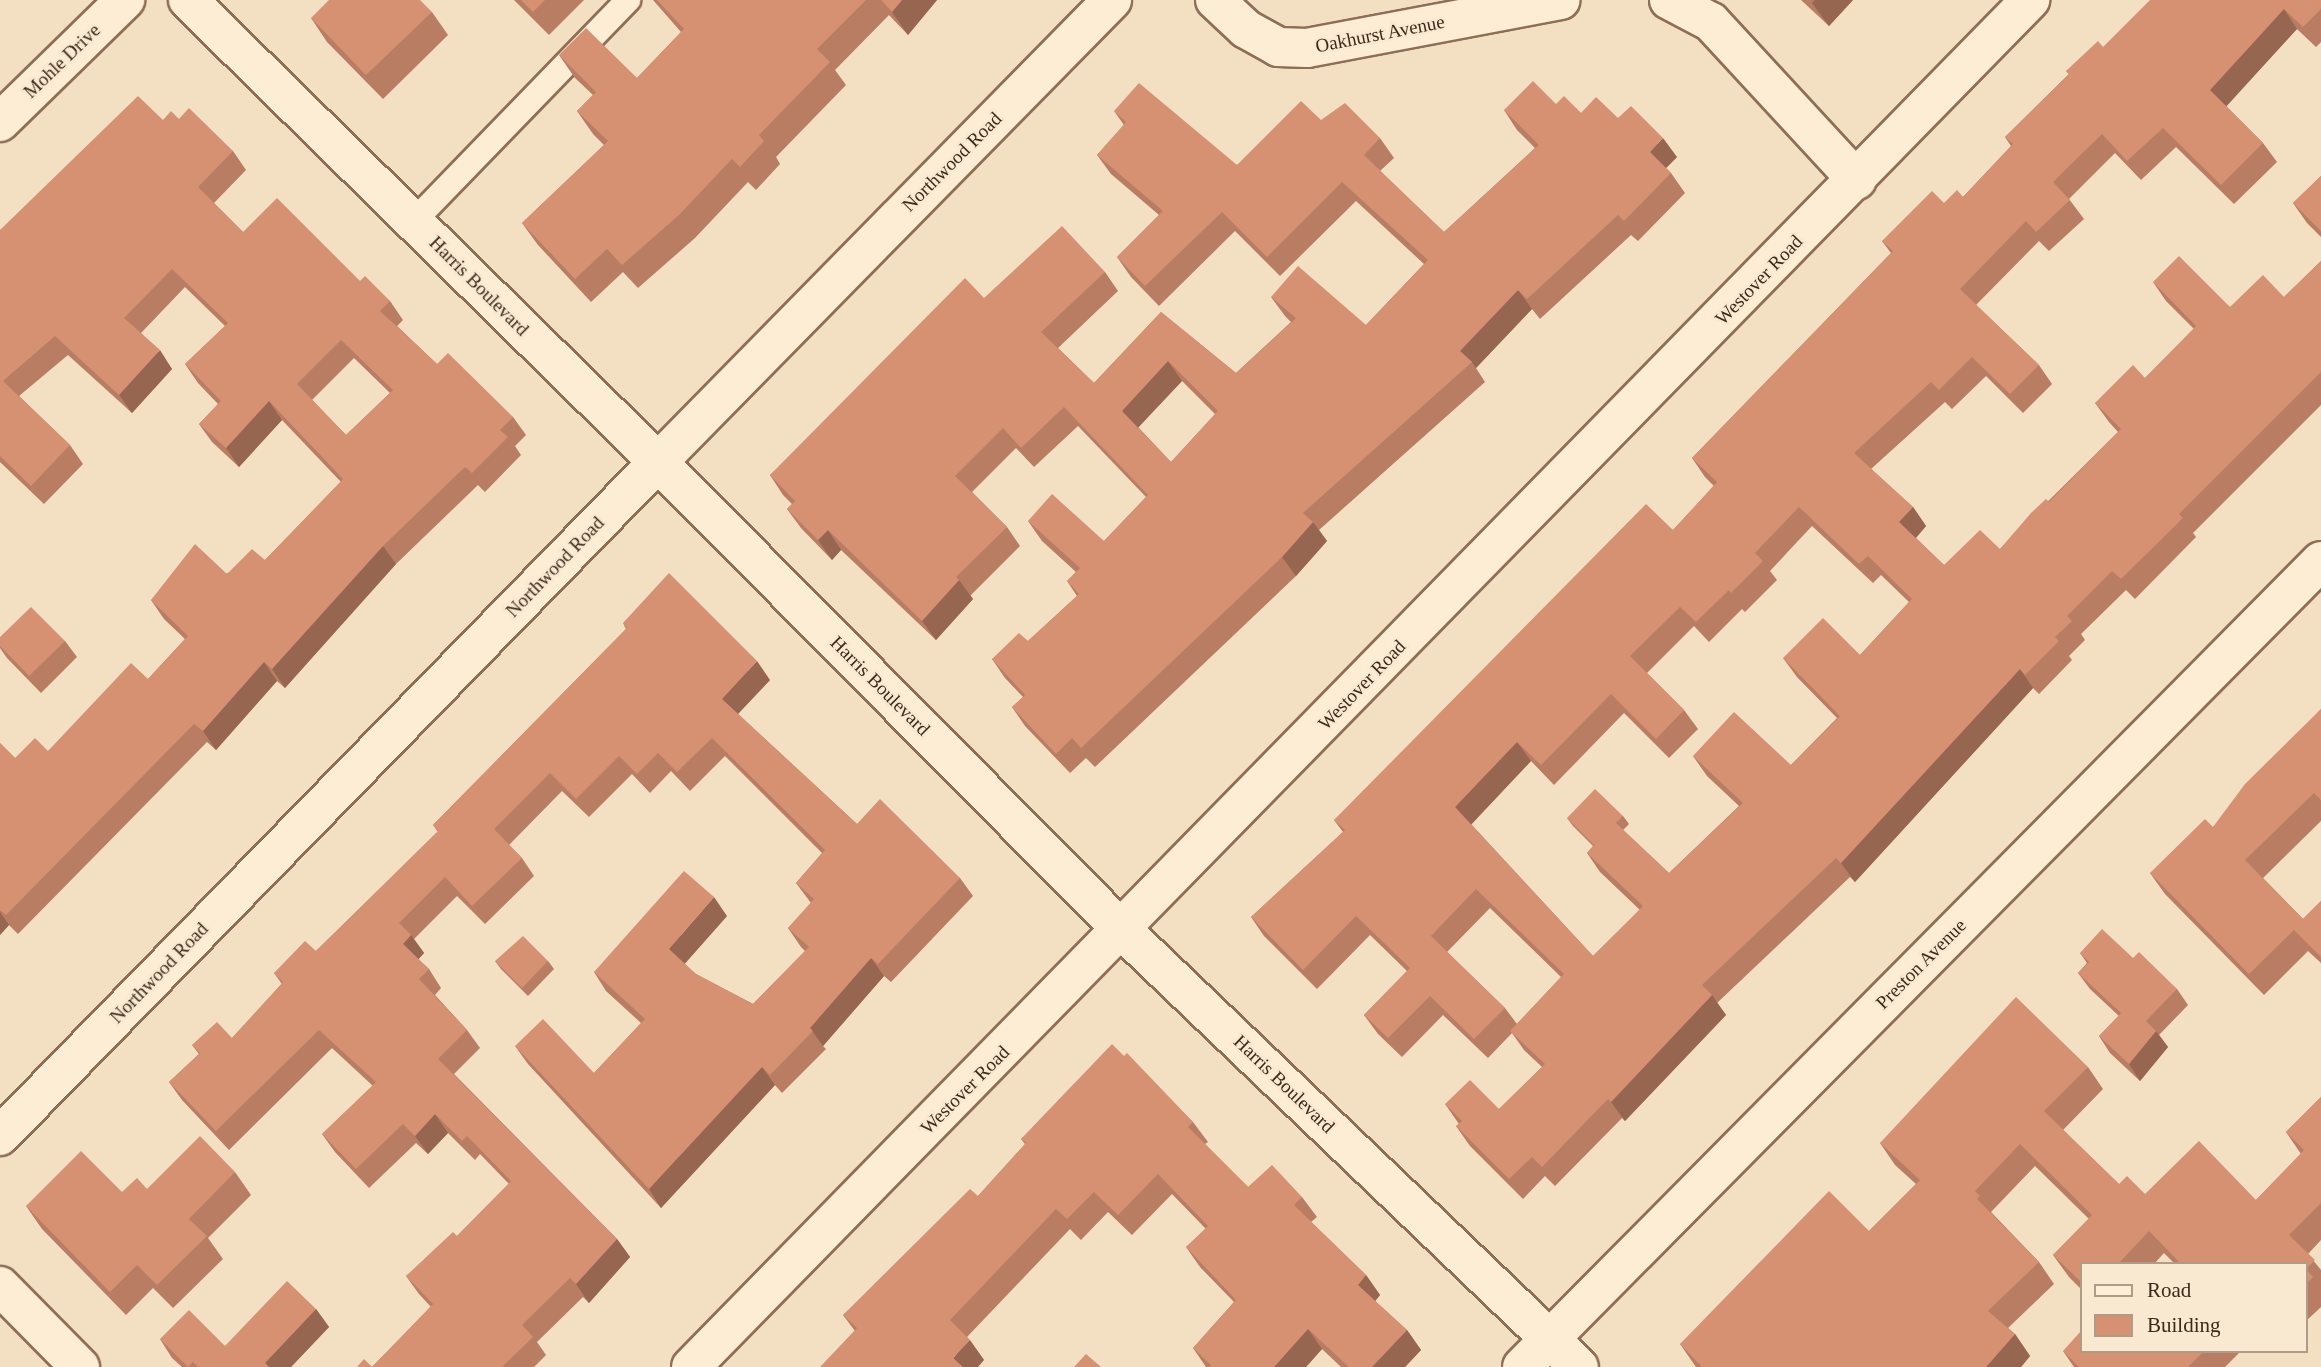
<!DOCTYPE html>
<style>
body{margin:0}
#map{position:relative;width:2321px;height:1367px;overflow:hidden;background:#f3dfc1;font-family:Georgia,serif}
div>[style]{position:absolute}
.roads{filter:drop-shadow(2px 0 #8f6e56) drop-shadow(-2px 0 #8f6e56) drop-shadow(0 2px #8f6e56) drop-shadow(0 -2px #8f6e56)}
.lane>*{height:24px;margin:-12px;padding:0 12px;transform-origin:12px;border-radius:12px;background:#fdedd5}
.street>*{height:38px;margin:-19px;padding:0 19px;transform-origin:19px;border-radius:19px;background:#fdedd5}
.secondary>*{height:38px;margin:-19px;padding:0 19px;transform-origin:19px;border-radius:19px;background:#fdedd5}
.wall>*{inset:0;background:#b87d62}
.shaded-wall>*{inset:0;background:#966650}
.building>*{inset:0;background:#d69172}
span{translate:-50% -50%;white-space:nowrap;text-align:center;line-height:1.15;-webkit-text-stroke:5px #f9e9d1;paint-order:stroke}
.street-label{font-size:19px;color:#3d281c}
.legend{position:absolute;left:2080px;top:1262px;width:228px;height:91px;box-sizing:border-box;background:#f9e9d1;border:2px solid #ae9c89;margin:0;padding:9px 12px;list-style:none;font-size:21px;color:#3d281c}
.legend li{display:flex;align-items:center;gap:14px;height:35px}
.legend b{width:35px;border:2px solid #ae9c89}
</style>
<div id="map">
<div class="roads">
<div class="lane">
<div style="left:414px;top:221px;width:308px;rotate:-45.9deg"></div>
</div>
<div class="street">
<div style="left:1215px;top:0;width:42px;rotate:43.1deg"></div>
<div style="left:1246px;top:29px;width:37px;rotate:29deg"></div>
<div style="left:1278px;top:47px;width:29px;rotate:2deg"></div>
<div style="left:1307px;top:48px;width:258px;rotate:-10.7deg"></div>
<div style="left:1669px;top:0;width:47px;rotate:27.6deg"></div>
<div style="left:1711px;top:22px;width:215px;rotate:47.3deg"></div>
<div style="left:0;top:122px;width:175px;rotate:-44.3deg"></div>
<div style="left:658px;top:462px;width:648px;rotate:-45.5deg"></div>
<div style="left:0;top:1286px;width:114px;rotate:45.4deg"></div>
<div style="left:691px;top:1367px;width:1914px;rotate:-45.59deg"></div>
<div style="left:1522px;top:1367px;width:1135px;rotate:-45.25deg"></div>
</div>
<div class="secondary">
<div style="left:188px;top:0;width:659px;rotate:44.51deg"></div>
<div style="left:658px;top:462px;width:659px;rotate:45.25deg"></div>
<div style="left:1122px;top:930px;width:632px;rotate:43.72deg"></div>
<div style="left:0;top:1136px;width:942px;rotate:-45.69deg"></div>
</div>
</div>
<div class="wall">
<div style="clip-path:polygon(514px 0,584px 0,549px 35px)"></div>
<div style="clip-path:polygon(653px 0,937px 0,908px 35px,889px 15px,835px 70px,846px 85px,776px 157px,780px 164px,756px 190px,748px 182px,695px 238px,638px 288px,623px 272px,591px 302px,538px 245px,522px 223px,604px 145px,593px 134px,577px 111px,593px 95px,575px 78px,559px 55px,637px 78px,681px 32px)"></div>
<div style="clip-path:polygon(1801px 0,1853px 0,1829px 26px)"></div>
<div style="clip-path:polygon(evenodd,2321px 0,2321px 42px,2316px 47px,2297px 29px,2226px 106px,2263px 143px,2277px 162px,2234px 204px,2176px 147px,2141px 180px,2115px 153px,2069px 199px,2084px 219px,2049px 251px,2039px 241px,1976px 305px,2039px 365px,2052px 384px,2023px 413px,1986px 376px,1952px 409px,1945px 402px,1871px 469px,1913px 507px,1926px 526px,1916px 538px,1944px 565px,2000px 549px,2118px 432px,2109px 422px,2095px 403px,2145px 378px,2194px 329px,2166px 301px,2153px 282px,2230px 307px,2284px 297px,2321px 261px,2321px 405px,2193px 533px,2196px 537px,2135px 599px,2126px 590px,2081px 634px,2085px 640px,2069px 656px,2072px 660px,2039px 694px,2033px 688px,1855px 882px,1850px 877px,1717px 1003px,1726px 1015px,1625px 1121px,1622px 1118px,1555px 1186px,1545px 1176px,1523px 1199px,1470px 1146px,1456px 1126px,1459px 1124px,1445px 1104px,1499px 1109px,1542px 1067px,1524px 1050px,1512px 1033px,1488px 1058px,1443px 1015px,1402px 1057px,1378px 1034px,1364px 1015px,1407px 971px,1370px 935px,1317px 989px,1264px 936px,1251px 917px,1343px 832px,1334px 820px,1673px 530px,1714px 486px,1705px 477px,1692px 458px,1891px 253px,1882px 241px,1944px 203px,1963px 197px,2011px 146px,2005px 137px,2069px 74px,2066px 71px,2103px 47px,2321px 0,1812px 526px,1873px 583px,1881px 575px,1909px 602px,1860px 655px,1783px 658px,1797px 677px,1837px 718px,1791px 765px,1693px 756px,1707px 776px,1739px 806px,1669px 873px,1623px 830px,1629px 824px,1623px 816px,1567px 818px,1573px 826px,1593px 846px,1587px 853px,1600px 872px,1640px 910px,1593px 956px,1471px 824px,1531px 761px,1554px 785px,1624px 713px,1669px 758px,1698px 729px,1684px 710px,1647px 673px,1694px 626px,1709px 642px,1742px 609px,1745px 612px,1777px 580px,1770px 571px,1812px 526px,2321px 0,1490px 908px,1561px 977px,1517px 1024px,1505px 1008px,1447px 952px,1490px 908px)"></div>
<div style="clip-path:polygon(432px 12px,448px 35px,383px 99px,327px 42px,311px 18px)"></div>
<div style="clip-path:polygon(evenodd,1556px 104px,1581px 113px,1618px 118px,1677px 157px,1666px 168px,1671px 173px,1685px 193px,1638px 241px,1631px 235px,1540px 319px,1532px 309px,1476px 368px,1485px 382px,1319px 530px,1327px 541px,1296px 576px,1095px 767px,1086px 758px,1070px 773px,1025px 726px,1012px 707px,1023px 697px,1005px 678px,992px 659px,1028px 641px,1077px 596px,1067px 581px,1076px 572px,1042px 541px,1028px 521px,1104px 541px,1146px 497px,1078px 426px,1034px 467px,1016px 448px,972px 492px,1007px 527px,1020px 546px,970px 596px,973px 599px,936px 640px,841px 550px,832px 560px,801px 528px,787px 509px,792px 504px,783px 495px,770px 475px,984px 298px,1105px 272px,1118px 291px,1058px 348px,1094px 383px,1161px 312px,1236px 373px,1291px 322px,1285px 316px,1271px 297px,1366px 325px,1424px 264px,1356px 201px,1280px 276px,1235px 231px,1159px 306px,1131px 277px,1117px 257px,1159px 215px,1111px 174px,1097px 155px,1124px 125px,1114px 111px,1237px 165px,1321px 120px,1380px 138px,1394px 158px,1380px 171px,1444px 232px,1535px 148px,1517px 130px,1504px 110px,1556px 104px,1182px 381px,1215px 414px,1171px 462px,1138px 427px,1182px 381px)"></div>
<div style="clip-path:polygon(evenodd,179px 119px,233px 151px,246px 170px,214px 203px,243px 232px,360px 281px,390px 301px,403px 320px,397px 326px,437px 364px,513px 417px,526px 435px,515px 446px,521px 455px,485px 492px,478px 485px,396px 564px,285px 688px,277px 681px,216px 750px,207px 742px,18px 934px,9px 925px,0 935px,0 743px,15px 758px,48px 751px,148px 679px,185px 639px,164px 619px,151px 600px,265px 560px,341px 482px,282px 420px,239px 467px,212px 442px,199px 424px,218px 404px,198px 383px,185px 364px,225px 326px,185px 287px,141px 333px,172px 369px,132px 413px,68px 355px,19px 396px,70px 445px,83px 464px,44px 504px,0 462px,0 230px,163px 120px,179px 119px,354px 358px,390px 393px,346px 435px,312px 400px,354px 358px)"></div>
<div style="clip-path:polygon(2321px 176px,2321px 237px,2307px 223px,2293px 203px)"></div>
<div style="clip-path:polygon(623px 623px,770px 680px,738px 714px,857px 824px,960px 878px,973px 896px,891px 982px,884px 976px,823px 1046px,826px 1049px,782px 1093px,775px 1085px,661px 1208px,528px 1064px,515px 1046px,594px 1073px,641px 1023px,606px 991px,594px 972px,727px 916px,684px 964px,696px 974px,753px 1004px,805px 951px,801px 947px,788px 928px,811px 903px,796px 883px,822px 853px,725px 756px,690px 791px,671px 771px,650px 793px,632px 774px,589px 817px,562px 791px,509px 845px,522px 858px,534px 876px,485px 924px,457px 896px,414px 939px,424px 953px,418px 959px,429px 969px,441px 988px,435px 995px,467px 1030px,480px 1048px,454px 1074px,617px 1239px,630px 1257px,589px 1303px,583px 1297px,537px 1342px,546px 1355px,534px 1367px,357px 1367px,372px 1367px,431px 1307px,419px 1294px,406px 1276px,457px 1236px,509px 1184px,480px 1154px,475px 1160px,448px 1133px,428px 1154px,416px 1143px,369px 1188px,335px 1152px,322px 1134px,373px 1086px,332px 1048px,229px 1150px,182px 1100px,169px 1082px,199px 1054px,192px 1045px,232px 1038px,282px 984px,274px 973px,316px 951px,438px 832px,433px 825px,626px 629px)"></div>
<div style="clip-path:polygon(0 637px,65px 641px,77px 657px,41px 693px,7px 658px,0 648px)"></div>
<div style="clip-path:polygon(2321px 709px,2321px 821px,2263px 878px,2303px 919px,2321px 901px,2321px 963px,2308px 951px,2264px 995px,2165px 894px,2150px 873px,2213px 827px)"></div>
<div style="clip-path:polygon(2080px 953px,2133px 958px,2177px 989px,2188px 1005px,2159px 1035px,2168px 1047px,2140px 1081px,2110px 1053px,2099px 1036px,2119px 1016px,2090px 989px,2078px 973px,2087px 963px)"></div>
<div style="clip-path:polygon(495px 961px,548px 961px,554px 969px,528px 996px,501px 969px)"></div>
<div style="clip-path:polygon(1124px 1056px,1193px 1122px,1208px 1142px,1205px 1144px,1248px 1187px,1302px 1197px,1317px 1217px,1311px 1222px,1366px 1275px,1380px 1295px,1375px 1301px,1407px 1330px,1421px 1350px,1405px 1367px,1341px 1367px,1322px 1349px,1306px 1367px,1206px 1367px,1193px 1348px,1234px 1302px,1200px 1267px,1186px 1247px,1206px 1229px,1172px 1194px,1132px 1235px,1108px 1212px,1081px 1240px,1070px 1229px,967px 1337px,984px 1360px,855px 1331px,843px 1315px,978px 1196px,1025px 1144px,1021px 1139px)"></div>
<div style="clip-path:polygon(2088px 1067px,2103px 1089px,2063px 1130px,2119px 1184px,2145px 1194px,2256px 1200px,2301px 1154px,2286px 1132px,2321px 1097px,2321px 1240px,2308px 1254px,2321px 1270px,2321px 1307px,2305px 1322px,2305px 1264px,2175px 1264px,2164px 1253px,2154px 1264px,2081px 1264px,2081px 1289px,2069px 1277px,2053px 1255px,2089px 1219px,2035px 1166px,1991px 1212px,2039px 1262px,2054px 1284px,2008px 1328px,2015px 1334px,2030px 1356px,2021px 1367px,1696px 1367px,1680px 1344px,1869px 1231px,1916px 1184px,1895px 1165px,1880px 1143px)"></div>
<div style="clip-path:polygon(235px 1172px,251px 1195px,208px 1238px,223px 1259px,173px 1308px,153px 1288px,126px 1315px,42px 1229px,26px 1206px,147px 1189px)"></div>
<div style="clip-path:polygon(316px 1309px,329px 1327px,291px 1367px,182px 1367px,172px 1358px,160px 1339px,225px 1346px)"></div>
<div style="clip-path:polygon(2063px 1351px,2241px 1351px,2225px 1367px,2074px 1367px)"></div>
</div>
<div class="shaded-wall">
<div style="clip-path:polygon(902px 0,937px 0,908px 35px,892px 12px)"></div>
<div style="clip-path:polygon(1815px 0,1853px 0,1829px 26px,1812px 3px)"></div>
<div style="clip-path:polygon(2284px 9px,2297px 29px,2224px 109px,2210px 90px)"></div>
<div style="clip-path:polygon(1663px 138px,1677px 157px,1663px 171px,1650px 152px)"></div>
<div style="clip-path:polygon(1518px 290px,1532px 309px,1476px 368px,1472px 362px,1460px 351px)"></div>
<div style="clip-path:polygon(160px 350px,172px 369px,132px 413px,119px 395px)"></div>
<div style="clip-path:polygon(1168px 361px,1182px 381px,1136px 430px,1122px 411px)"></div>
<div style="clip-path:polygon(269px 401px,282px 420px,239px 467px,226px 448px)"></div>
<div style="clip-path:polygon(1913px 507px,1926px 526px,1913px 541px,1899px 522px)"></div>
<div style="clip-path:polygon(1313px 522px,1327px 541px,1296px 576px,1282px 557px)"></div>
<div style="clip-path:polygon(828px 530px,841px 550px,832px 560px,818px 540px)"></div>
<div style="clip-path:polygon(383px 546px,396px 564px,285px 688px,272px 669px)"></div>
<div style="clip-path:polygon(959px 580px,973px 599px,936px 640px,922px 621px)"></div>
<div style="clip-path:polygon(757px 661px,770px 680px,735px 717px,722px 699px)"></div>
<div style="clip-path:polygon(264px 662px,277px 681px,216px 750px,203px 731px)"></div>
<div style="clip-path:polygon(2020px 669px,2033px 688px,1855px 882px,1841px 863px)"></div>
<div style="clip-path:polygon(1517px 742px,1531px 761px,1469px 827px,1455px 807px)"></div>
<div style="clip-path:polygon(714px 897px,727px 916px,682px 967px,669px 949px)"></div>
<div style="clip-path:polygon(0 912px,9px 925px,0 935px)"></div>
<div style="clip-path:polygon(411px 935px,424px 953px,416px 962px,403px 944px)"></div>
<div style="clip-path:polygon(871px 958px,884px 976px,823px 1046px,810px 1028px)"></div>
<div style="clip-path:polygon(1712px 995px,1726px 1015px,1625px 1121px,1611px 1102px)"></div>
<div style="clip-path:polygon(2156px 1031px,2168px 1047px,2140px 1081px,2129px 1064px)"></div>
<div style="clip-path:polygon(762px 1067px,775px 1085px,661px 1208px,649px 1189px)"></div>
<div style="clip-path:polygon(435px 1114px,448px 1133px,428px 1154px,415px 1136px)"></div>
<div style="clip-path:polygon(617px 1239px,630px 1257px,589px 1303px,576px 1284px)"></div>
<div style="clip-path:polygon(1366px 1275px,1380px 1295px,1372px 1305px,1358px 1285px)"></div>
<div style="clip-path:polygon(316px 1309px,329px 1327px,291px 1367px,268px 1367px,265px 1363px)"></div>
<div style="clip-path:polygon(1308px 1329px,1322px 1349px,1306px 1367px,1274px 1367px)"></div>
<div style="clip-path:polygon(1407px 1330px,1421px 1350px,1405px 1367px,1372px 1367px)"></div>
<div style="clip-path:polygon(2015px 1334px,2030px 1356px,2021px 1367px,1986px 1367px)"></div>
<div style="clip-path:polygon(970px 1340px,984px 1360px,978px 1367px,960px 1367px,953px 1358px)"></div>
</div>
<div class="building">
<div style="clip-path:polygon(329px 0,420px 0,432px 12px,366px 75px,311px 18px)"></div>
<div style="clip-path:polygon(521px 0,545px 0,533px 12px)"></div>
<div style="clip-path:polygon(657px 0,866px 0,817px 49px,830px 62px,759px 135px,764px 141px,740px 167px,732px 159px,679px 215px,622px 265px,607px 249px,575px 279px,522px 223px,608px 141px,577px 111px,596px 92px,559px 55px,586px 28px,637px 78px,684px 29px)"></div>
<div style="clip-path:polygon(881px 0,902px 0,892px 12px)"></div>
<div style="clip-path:polygon(evenodd,2150px 0,2321px 0,2321px 9px,2303px 27px,2284px 9px,2210px 90px,2263px 143px,2221px 185px,2163px 128px,2127px 161px,2102px 134px,2053px 182px,2070px 200px,2036px 232px,2026px 221px,1960px 289px,2039px 365px,2010px 394px,1972px 357px,1939px 390px,1931px 382px,1854px 453px,1913px 507px,1899px 522px,1944px 565px,1980px 530px,2000px 549px,2031px 513px,2046px 499px,2049px 502px,2121px 429px,2095px 403px,2133px 365px,2145px 378px,2196px 326px,2153px 282px,2179px 256px,2230px 307px,2263px 275px,2284px 297px,2321px 261px,2321px 372px,2179px 514px,2183px 518px,2121px 579px,2112px 571px,2067px 616px,2072px 621px,2055px 637px,2059px 641px,2025px 675px,2020px 669px,1841px 863px,1836px 858px,1702px 985px,1712px 995px,1611px 1102px,1608px 1099px,1542px 1167px,1532px 1157px,1509px 1179px,1456px 1126px,1462px 1121px,1445px 1104px,1470px 1080px,1499px 1109px,1545px 1064px,1510px 1031px,1564px 974px,1476px 889px,1431px 936px,1505px 1008px,1474px 1039px,1430px 996px,1388px 1038px,1364px 1015px,1410px 968px,1356px 916px,1303px 970px,1251px 917px,1345px 830px,1334px 820px,1646px 504px,1673px 530px,1717px 482px,1692px 458px,1893px 251px,1882px 241px,1932px 191px,1944px 203px,1957px 190px,1963px 197px,2013px 144px,2005px 137px,2069px 74px,2066px 71px,2098px 41px,2103px 47px,2150px 0,1799px 507px,1859px 564px,1868px 556px,1912px 599px,1860px 655px,1823px 618px,1783px 658px,1840px 716px,1791px 765px,1734px 712px,1693px 756px,1743px 803px,1669px 873px,1615px 822px,1587px 853px,1643px 906px,1593px 956px,1455px 807px,1517px 742px,1541px 765px,1611px 694px,1656px 739px,1684px 710px,1630px 656px,1680px 607px,1696px 622px,1729px 590px,1731px 593px,1763px 561px,1755px 553px,1799px 507px)"></div>
<div style="clip-path:polygon(evenodd,1533px 81px,1556px 104px,1564px 96px,1581px 113px,1596px 97px,1618px 118px,1631px 106px,1663px 138px,1650px 152px,1671px 173px,1624px 221px,1618px 215px,1527px 299px,1518px 290px,1460px 351px,1472px 362px,1303px 513px,1313px 522px,1282px 557px,1081px 748px,1072px 738px,1056px 754px,1012px 707px,1025px 695px,992px 659px,1019px 633px,1028px 641px,1079px 594px,1067px 581px,1080px 568px,1028px 521px,1052px 494px,1104px 541px,1148px 495px,1064px 407px,1021px 448px,1003px 428px,955px 476px,1007px 527px,956px 577px,959px 580px,922px 621px,828px 530px,818px 540px,787px 509px,795px 501px,770px 475px,965px 278px,984px 298px,1062px 226px,1105px 272px,1041px 332px,1094px 383px,1161px 312px,1236px 373px,1296px 318px,1271px 297px,1298px 266px,1366px 325px,1428px 260px,1342px 182px,1267px 257px,1222px 212px,1145px 286px,1117px 257px,1163px 211px,1097px 155px,1126px 122px,1114px 111px,1139px 83px,1237px 165px,1301px 101px,1321px 120px,1345px 103px,1380px 138px,1364px 155px,1444px 232px,1539px 145px,1504px 110px,1533px 81px,1168px 361px,1218px 411px,1171px 462px,1122px 411px,1168px 361px)"></div>
<div style="clip-path:polygon(evenodd,138px 96px,163px 120px,171px 111px,179px 119px,189px 108px,233px 151px,198px 187px,243px 232px,277px 198px,360px 281px,365px 276px,390px 301px,380px 311px,437px 364px,448px 353px,513px 417px,500px 430px,508px 437px,472px 473px,465px 467px,383px 546px,272px 669px,264px 662px,203px 731px,194px 724px,6px 915px,0 910px,0 743px,15px 758px,35px 738px,48px 751px,131px 663px,148px 679px,188px 636px,151px 600px,195px 544px,227px 574px,252px 549px,265px 560px,343px 479px,269px 401px,226px 448px,199px 424px,221px 401px,185px 364px,228px 323px,172px 269px,124px 318px,160px 350px,119px 395px,55px 336px,3px 381px,70px 445px,31px 486px,0 456px,0 230px,138px 96px,341px 340px,393px 390px,346px 435px,297px 384px,341px 340px)"></div>
<div style="clip-path:polygon(2321px 176px,2321px 231px,2293px 203px)"></div>
<div style="clip-path:polygon(669px 573px,757px 661px,722px 699px,857px 824px,880px 799px,960px 878px,878px 964px,871px 958px,810px 1028px,813px 1031px,770px 1075px,762px 1067px,649px 1189px,515px 1046px,543px 1019px,594px 1073px,645px 1019px,594px 972px,684px 871px,714px 897px,669px 949px,696px 974px,753px 1004px,809px 947px,788px 928px,814px 899px,796px 883px,825px 850px,712px 738px,677px 772px,658px 753px,637px 774px,619px 756px,576px 799px,550px 773px,494px 829px,522px 858px,472px 906px,445px 877px,399px 923px,411px 935px,403px 944px,429px 969px,419px 979px,467px 1030px,438px 1059px,617px 1239px,576px 1284px,570px 1278px,522px 1325px,533px 1337px,502px 1367px,357px 1367px,364px 1359px,372px 1367px,433px 1304px,406px 1276px,453px 1232px,457px 1236px,511px 1181px,467px 1136px,462px 1141px,435px 1114px,415px 1136px,403px 1124px,356px 1169px,322px 1134px,376px 1082px,319px 1030px,216px 1131px,169px 1082px,200px 1053px,192px 1045px,217px 1022px,232px 1038px,283px 982px,274px 973px,305px 941px,316px 951px,438px 831px,433px 825px,627px 628px,623px 623px)"></div>
<div style="clip-path:polygon(31px 607px,65px 641px,29px 676px,0 646px,0 637px)"></div>
<div style="clip-path:polygon(2321px 709px,2321px 800px,2314px 793px,2245px 860px,2303px 919px,2321px 901px,2321px 957px,2294px 930px,2249px 974px,2150px 873px,2205px 819px,2213px 827px,2245px 784px)"></div>
<div style="clip-path:polygon(1595px 789px,1623px 816px,1594px 845px,1567px 818px)"></div>
<div style="clip-path:polygon(2102px 929px,2133px 958px,2139px 952px,2177px 989px,2146px 1021px,2156px 1031px,2129px 1064px,2099px 1036px,2121px 1013px,2078px 973px,2089px 962px,2080px 953px)"></div>
<div style="clip-path:polygon(523px 936px,548px 961px,522px 988px,495px 961px)"></div>
<div style="clip-path:polygon(2016px 997px,2088px 1067px,2044px 1111px,2119px 1184px,2127px 1176px,2145px 1194px,2199px 1141px,2256px 1200px,2304px 1150px,2286px 1132px,2321px 1097px,2321px 1203px,2289px 1235px,2315px 1260px,2306px 1269px,2313px 1277px,2305px 1285px,2305px 1264px,2181px 1264px,2149px 1231px,2118px 1264px,2081px 1264px,2081px 1282px,2053px 1255px,2092px 1215px,2020px 1144px,1975px 1191px,1980px 1196px,1977px 1199px,2039px 1262px,1988px 1311px,2015px 1334px,1986px 1367px,1702px 1367px,1680px 1344px,1829px 1191px,1869px 1231px,1920px 1180px,1880px 1143px)"></div>
<div style="clip-path:polygon(1112px 1044px,1124px 1056px,1127px 1053px,1193px 1122px,1188px 1127px,1248px 1187px,1272px 1165px,1302px 1197px,1294px 1205px,1366px 1275px,1358px 1285px,1407px 1330px,1372px 1367px,1349px 1367px,1308px 1329px,1274px 1367px,1209px 1367px,1211px 1365px,1193px 1348px,1236px 1300px,1186px 1247px,1208px 1226px,1158px 1174px,1118px 1215px,1094px 1192px,1067px 1219px,1056px 1209px,950px 1320px,970px 1340px,953px 1358px,963px 1367px,820px 1367px,857px 1328px,843px 1315px,970px 1189px,978px 1196px,1026px 1143px,1021px 1139px)"></div>
<div style="clip-path:polygon(200px 1136px,235px 1172px,189px 1219px,207px 1236px,157px 1285px,137px 1265px,110px 1292px,26px 1206px,81px 1151px,122px 1192px,137px 1178px,147px 1189px)"></div>
<div style="clip-path:polygon(287px 1281px,316px 1309px,265px 1363px,269px 1367px,198px 1367px,193px 1362px,188px 1367px,160px 1339px,189px 1310px,225px 1346px)"></div>
<div style="clip-path:polygon(2081px 1331px,2081px 1351px,2204px 1351px,2188px 1367px,2079px 1367px,2063px 1351px)"></div>
<div style="clip-path:polygon(1086px 1354px,1101px 1367px,1074px 1367px)"></div>
</div>
<div class="street-label">
<span style="left:1380px;top:34px;rotate:-11deg">Oakhurst Avenue</span>
<span style="left:62px;top:61px;rotate:-44deg">Mohle Drive</span>
<span style="left:952px;top:162px;rotate:-45deg">Northwood Road</span>
<span style="left:1759px;top:280px;rotate:-46deg">Westover Road</span>
<span style="left:479px;top:286px;rotate:45deg">Harris Boulevard</span>
<span style="left:555px;top:567px;rotate:-46deg">Northwood Road</span>
<span style="left:1362px;top:685px;rotate:-46deg">Westover Road</span>
<span style="left:880px;top:686px;rotate:45deg">Harris Boulevard</span>
<span style="left:1921px;top:964px;rotate:-45deg">Preston Avenue</span>
<span style="left:159px;top:973px;rotate:-46deg">Northwood Road</span>
<span style="left:1284px;top:1084px;rotate:44deg">Harris Boulevard</span>
<span style="left:965px;top:1090px;rotate:-45deg">Westover Road</span>
</div>
<ul class="legend">
<li><b style="height:9px;background:#fdedd5"></b>Road</li>
<li><b style="height:19px;background:#d69172"></b>Building</li>
</ul>
</div>
